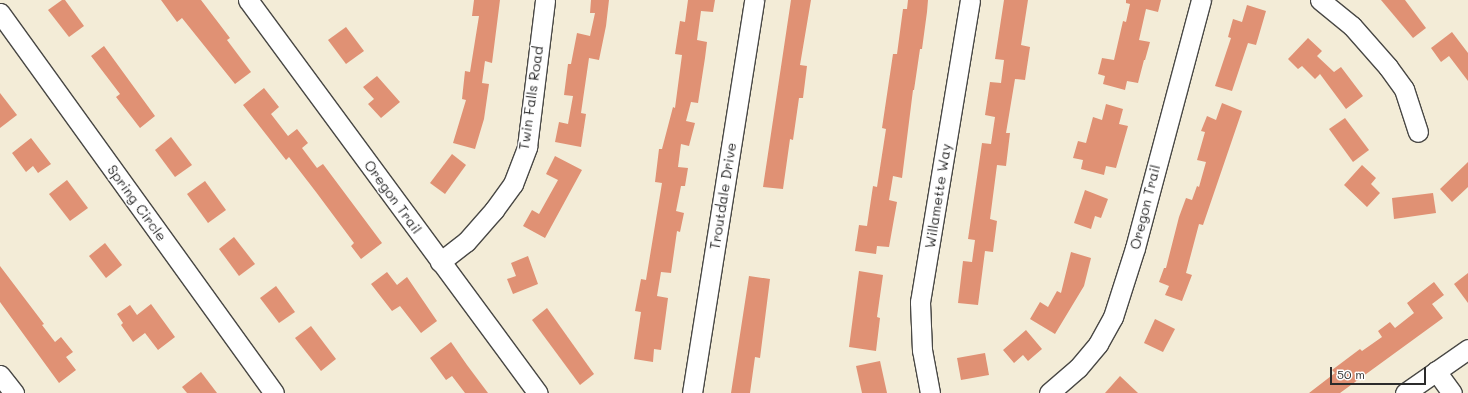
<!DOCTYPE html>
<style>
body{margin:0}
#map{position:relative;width:1468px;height:393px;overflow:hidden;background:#f3ecd7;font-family:Mali,sans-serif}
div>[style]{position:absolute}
.building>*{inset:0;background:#e09174}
.roads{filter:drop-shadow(1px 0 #494845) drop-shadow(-1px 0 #494845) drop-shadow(0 1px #494845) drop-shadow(0 -1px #494845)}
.minor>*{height:19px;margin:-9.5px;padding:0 9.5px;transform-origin:9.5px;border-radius:9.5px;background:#fff}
span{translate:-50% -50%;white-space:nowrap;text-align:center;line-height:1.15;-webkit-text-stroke:3px #fff;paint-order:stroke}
.street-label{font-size:14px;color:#2b2b2b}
.scale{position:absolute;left:1330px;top:367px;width:96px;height:18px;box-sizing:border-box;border:2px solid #2b2b2b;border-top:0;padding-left:5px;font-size:12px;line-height:14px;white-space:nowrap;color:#2b2b2b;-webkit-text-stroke:3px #fff;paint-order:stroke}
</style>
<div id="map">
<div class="building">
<div style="clip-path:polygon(62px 0,65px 0,84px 26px,69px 37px,48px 10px)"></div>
<div style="clip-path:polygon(161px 0,201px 0,230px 38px,227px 40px,251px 72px,235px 84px,182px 18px,177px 22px)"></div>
<div style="clip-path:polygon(474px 0,500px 0,492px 63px,485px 61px,482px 83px,489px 84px,484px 119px,475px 149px,453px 143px,466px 100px,462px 99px,465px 71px,470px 72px,479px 16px,472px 16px)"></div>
<div style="clip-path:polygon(591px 0,609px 0,606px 26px,599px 60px,589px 58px,581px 113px,586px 114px,581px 147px,555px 142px,559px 122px,568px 124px,573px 96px,564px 95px,568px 64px,571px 64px,577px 33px,590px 36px,595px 13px,590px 13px)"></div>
<div style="clip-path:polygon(688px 0,715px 0,713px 12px,701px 11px,697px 40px,707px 42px,705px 58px,698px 103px,691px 102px,686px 121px,695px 123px,689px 146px,681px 144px,678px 167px,688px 168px,685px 186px,681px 186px,676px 211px,684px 213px,680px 232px,677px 231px,671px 273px,661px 272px,657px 296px,668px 298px,661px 350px,654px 349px,653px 362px,634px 359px,641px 312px,635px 311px,641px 279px,646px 280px,662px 183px,655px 182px,659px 149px,662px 149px,673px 107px,675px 108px,682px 55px,675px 54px,680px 21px,685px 22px)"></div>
<div style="clip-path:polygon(791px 0,811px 0,800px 65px,807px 66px,803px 98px,799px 98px,793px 140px,790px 139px,783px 189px,763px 187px)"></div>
<div style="clip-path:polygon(908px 0,928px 0,927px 12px,922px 49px,920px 49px,914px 90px,913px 90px,902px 178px,893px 176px,889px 200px,897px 202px,889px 247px,877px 246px,876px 254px,855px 251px,859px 225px,867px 226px,873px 186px,877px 187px,886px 129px,882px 128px,893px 54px,897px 54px,903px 9px,907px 9px)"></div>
<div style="clip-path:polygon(1004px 0,1028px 0,1021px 45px,1030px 47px,1025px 80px,1015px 79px,1006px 133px,1010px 133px,1006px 166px,997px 165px,990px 219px,997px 221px,993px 252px,985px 251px,978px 305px,958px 303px,963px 261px,972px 262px,975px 240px,968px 239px,982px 143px,991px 144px,995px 117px,985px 115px,990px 82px,1001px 83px,1004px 60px,995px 59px)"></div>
<div style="clip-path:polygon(1126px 0,1161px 0,1158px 12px,1146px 9px,1139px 40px,1150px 42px,1145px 60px,1144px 60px,1138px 83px,1127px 81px,1125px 90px,1103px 84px,1105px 76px,1098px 74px,1102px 58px,1114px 60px,1123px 21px,1126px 22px,1130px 4px,1126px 3px)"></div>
<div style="clip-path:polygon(1381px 0,1405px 0,1426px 28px,1413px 38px)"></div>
<div style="clip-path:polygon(1247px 5px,1266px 11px,1256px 45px,1248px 43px,1232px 91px,1215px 86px,1231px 38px,1228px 37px,1233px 19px,1242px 22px)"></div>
<div style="clip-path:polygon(346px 27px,364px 51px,346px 64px,328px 40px)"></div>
<div style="clip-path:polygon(1452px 32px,1468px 53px,1468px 81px,1449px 56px,1441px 62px,1431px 48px)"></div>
<div style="clip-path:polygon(1308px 38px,1322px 51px,1317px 56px,1334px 72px,1341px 67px,1363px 96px,1346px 109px,1320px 74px,1315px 79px,1302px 66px,1298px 69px,1288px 59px)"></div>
<div style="clip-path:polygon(104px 46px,155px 116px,140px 128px,116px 97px,120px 94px,91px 56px)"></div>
<div style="clip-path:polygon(377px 76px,400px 102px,381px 118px,368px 104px,374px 99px,363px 87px)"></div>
<div style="clip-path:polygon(264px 88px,279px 107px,271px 114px,288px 136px,297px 129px,308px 143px,302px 148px,317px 168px,323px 164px,382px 243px,361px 259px,351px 246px,354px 243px,316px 192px,289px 157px,286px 160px,243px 105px)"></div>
<div style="clip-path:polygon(0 93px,17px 115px,0 128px)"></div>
<div style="clip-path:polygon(1222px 103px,1242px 111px,1203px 225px,1199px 224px,1186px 273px,1192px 275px,1182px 301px,1165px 295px,1169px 286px,1159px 282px,1164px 268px,1166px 268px,1179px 217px,1186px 198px,1192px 200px,1197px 186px,1199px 187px,1206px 162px,1197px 160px,1205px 132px,1201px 131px,1207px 116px,1216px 120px)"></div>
<div style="clip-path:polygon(1106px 104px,1123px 109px,1119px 124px,1128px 126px,1116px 168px,1106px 166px,1104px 175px,1081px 169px,1083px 160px,1073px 158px,1078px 141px,1086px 143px,1093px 117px,1102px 120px)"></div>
<div style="clip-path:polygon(1345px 118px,1369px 150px,1353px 162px,1329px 129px)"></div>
<div style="clip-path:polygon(171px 137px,192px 165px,175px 177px,155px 150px)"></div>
<div style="clip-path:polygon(31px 138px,51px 164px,38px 173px,33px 166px,26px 172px,12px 153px)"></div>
<div style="clip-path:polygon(452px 154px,466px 165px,445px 194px,430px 183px)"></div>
<div style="clip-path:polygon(555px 156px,582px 170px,545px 238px,523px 226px,532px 210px,539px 214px,558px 180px,546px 174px)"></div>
<div style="clip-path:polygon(1468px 162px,1468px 187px,1452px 202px,1440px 189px)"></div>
<div style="clip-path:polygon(1362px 165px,1376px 178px,1371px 184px,1380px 193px,1367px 207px,1344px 185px)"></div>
<div style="clip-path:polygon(67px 180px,88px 208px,70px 221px,49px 194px)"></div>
<div style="clip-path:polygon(205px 181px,226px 210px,208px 223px,187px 194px)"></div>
<div style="clip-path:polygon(1085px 190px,1108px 199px,1101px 218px,1095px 216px,1091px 229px,1074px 223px)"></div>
<div style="clip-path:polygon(1433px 193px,1436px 213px,1394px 219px,1392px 198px)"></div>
<div style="clip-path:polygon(234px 237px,255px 264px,239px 276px,219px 249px)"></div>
<div style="clip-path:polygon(105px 243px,122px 265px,106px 278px,89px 256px)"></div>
<div style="clip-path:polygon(1071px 252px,1091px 258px,1084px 286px,1055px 334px,1030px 319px,1040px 302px,1048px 307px,1057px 291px,1061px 293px)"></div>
<div style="clip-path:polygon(528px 256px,538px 284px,513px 294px,507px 279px,516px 276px,511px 263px)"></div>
<div style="clip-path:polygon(0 266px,44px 324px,42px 325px,55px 342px,61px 337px,73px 352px,66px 357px,76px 370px,59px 383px,0 302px)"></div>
<div style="clip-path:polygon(859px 271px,883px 275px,877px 317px,880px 318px,876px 351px,849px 347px)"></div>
<div style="clip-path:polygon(387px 272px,397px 285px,407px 277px,437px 321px,421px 333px,400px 306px,392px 311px,371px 284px)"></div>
<div style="clip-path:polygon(1468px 273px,1468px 303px,1454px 284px)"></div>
<div style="clip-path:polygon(749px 276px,770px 279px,760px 358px,755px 357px,750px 393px,731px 393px)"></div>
<div style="clip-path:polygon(1434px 282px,1444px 295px,1432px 304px,1443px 318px,1340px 393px,1309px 393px,1335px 373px,1332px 370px,1360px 349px,1362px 351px,1382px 337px,1378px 331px,1390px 322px,1395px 328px,1414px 313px,1407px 303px)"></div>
<div style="clip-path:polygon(276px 286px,295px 312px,279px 323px,260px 298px)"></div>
<div style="clip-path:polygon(151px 304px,175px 337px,158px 350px,145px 333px,133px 342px,121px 325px,123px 323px,117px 314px,130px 305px,137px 315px)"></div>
<div style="clip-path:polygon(547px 308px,594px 374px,580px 385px,532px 320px)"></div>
<div style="clip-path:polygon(1155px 319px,1175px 329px,1163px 352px,1144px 343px)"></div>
<div style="clip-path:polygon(311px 326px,336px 359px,321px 371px,295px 338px)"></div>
<div style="clip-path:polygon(1026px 330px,1042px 349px,1028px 361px,1023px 355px,1014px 363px,1003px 350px)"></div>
<div style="clip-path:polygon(451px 342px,467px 365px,488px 393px,465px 393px,452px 376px,446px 380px,430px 358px)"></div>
<div style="clip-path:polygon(985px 353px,989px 375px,961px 380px,957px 358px)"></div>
<div style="clip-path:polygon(880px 361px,887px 393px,862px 393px,856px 366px)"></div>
<div style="clip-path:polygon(201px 372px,217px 393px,187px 393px,182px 387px)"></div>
<div style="clip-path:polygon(1120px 376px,1138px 393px,1105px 393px)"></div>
</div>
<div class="roads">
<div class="minor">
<div style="left:248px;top:0;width:488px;rotate:53.6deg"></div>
<div style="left:1320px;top:0;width:41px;rotate:39.1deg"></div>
<div style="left:1352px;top:26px;width:55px;rotate:48.7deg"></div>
<div style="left:1388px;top:67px;width:27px;rotate:54deg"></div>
<div style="left:1404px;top:89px;width:45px;rotate:72deg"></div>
<div style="left:0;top:13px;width:468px;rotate:54.2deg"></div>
<div style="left:440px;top:262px;width:33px;rotate:-38deg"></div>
<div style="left:466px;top:242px;width:43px;rotate:-48.8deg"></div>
<div style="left:494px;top:210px;width:32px;rotate:-54deg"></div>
<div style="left:513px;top:184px;width:40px;rotate:-69deg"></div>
<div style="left:527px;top:147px;width:148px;rotate:-83deg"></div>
<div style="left:1436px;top:371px;width:27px;rotate:54deg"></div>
<div style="left:0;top:375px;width:23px;rotate:52deg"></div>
<div style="left:692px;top:393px;width:398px;rotate:-81deg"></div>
<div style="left:930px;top:393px;width:44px;rotate:-100.5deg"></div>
<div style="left:922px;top:350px;width:48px;rotate:-92.4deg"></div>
<div style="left:920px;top:302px;width:306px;rotate:-80.6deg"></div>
<div style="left:1049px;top:393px;width:38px;rotate:-41deg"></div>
<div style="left:1078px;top:368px;width:31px;rotate:-50deg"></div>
<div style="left:1098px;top:344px;width:31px;rotate:-61deg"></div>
<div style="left:1113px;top:317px;width:72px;rotate:-72.3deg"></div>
<div style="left:1135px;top:248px;width:257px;rotate:-75.1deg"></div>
<div style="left:1405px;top:393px;width:77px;rotate:-34.9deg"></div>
</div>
</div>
<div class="street-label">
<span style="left:531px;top:98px;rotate:-82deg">Twin Falls Road</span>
<span style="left:723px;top:196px;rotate:-81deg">Troutdale Drive</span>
<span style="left:938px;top:196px;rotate:-81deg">Willamette Way</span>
<span style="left:393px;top:197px;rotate:54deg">Oregon Trail</span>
<span style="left:137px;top:203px;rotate:54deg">Spring Circle</span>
<span style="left:1145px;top:207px;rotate:-76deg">Oregon Trail</span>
</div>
<div class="scale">50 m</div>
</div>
